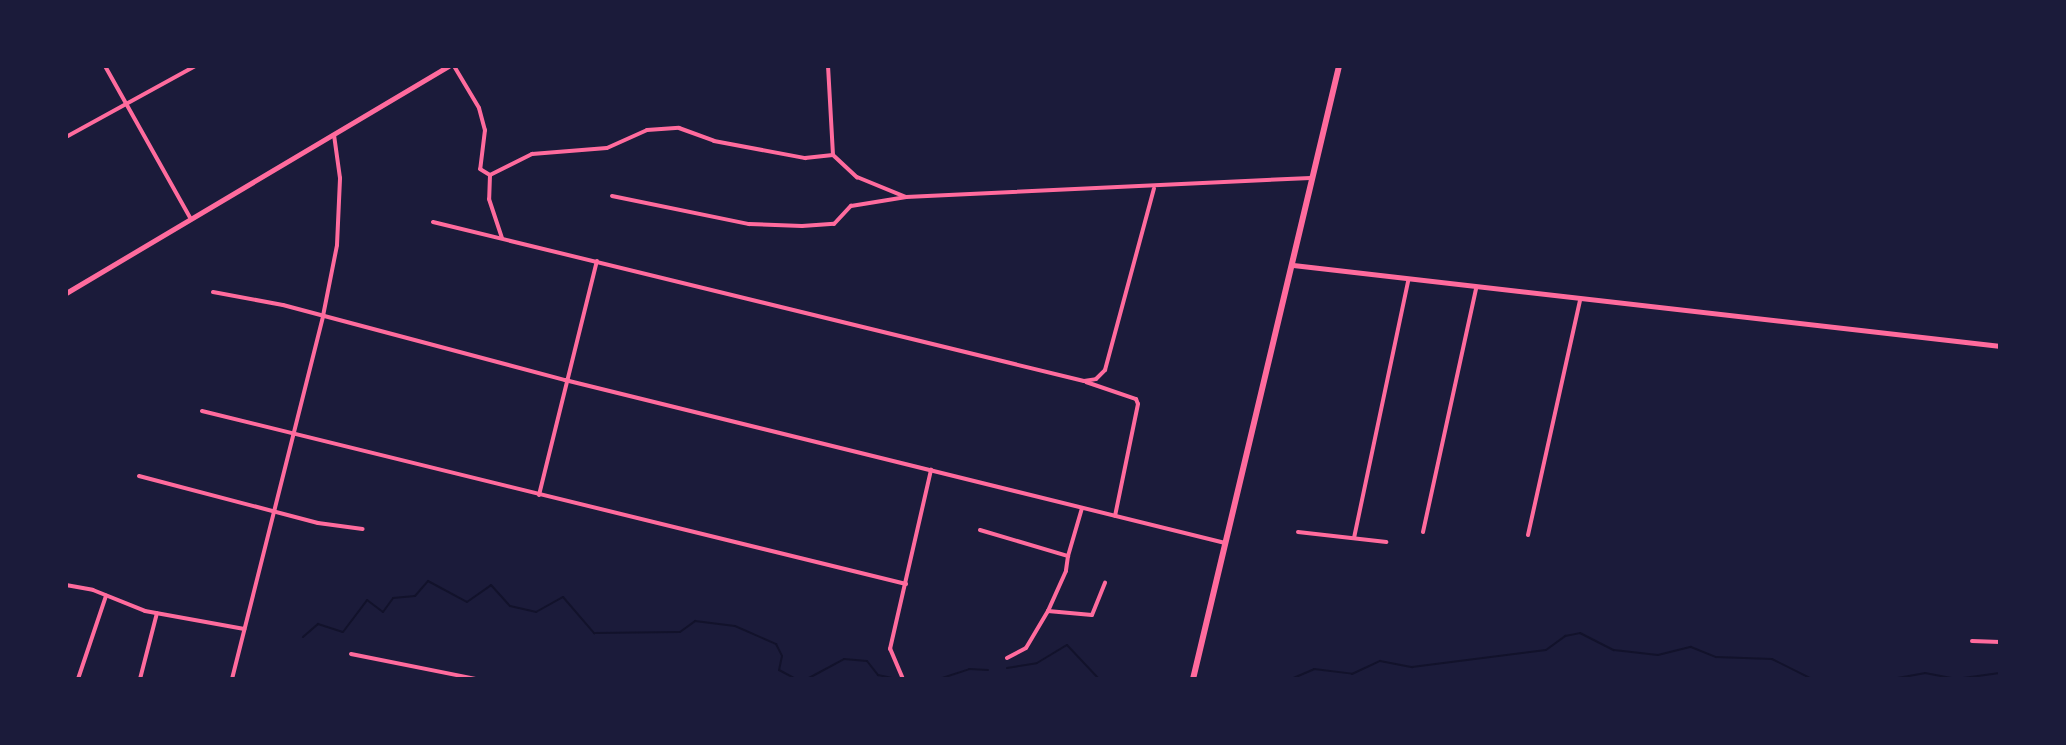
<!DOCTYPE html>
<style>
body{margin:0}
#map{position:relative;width:2066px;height:745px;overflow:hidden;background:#1b1b3a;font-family:Commissioner,sans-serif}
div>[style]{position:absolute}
.stream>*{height:2px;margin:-1px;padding:0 1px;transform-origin:1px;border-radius:1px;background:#12122b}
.minor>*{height:4px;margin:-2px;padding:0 2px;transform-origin:2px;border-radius:2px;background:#ff6b9d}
.tertiary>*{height:5px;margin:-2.5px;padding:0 2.5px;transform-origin:2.5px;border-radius:2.5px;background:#ff6b9d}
.primary>*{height:6px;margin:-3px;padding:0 3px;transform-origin:3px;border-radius:3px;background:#ff6b9d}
span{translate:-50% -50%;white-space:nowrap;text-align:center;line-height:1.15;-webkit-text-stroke:6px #1b1b3a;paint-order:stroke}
.frame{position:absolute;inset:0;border:68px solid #1b1b3a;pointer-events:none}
</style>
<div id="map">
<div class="stream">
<div style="left:303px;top:637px;width:20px;rotate:-41deg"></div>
<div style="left:318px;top:624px;width:26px;rotate:18deg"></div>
<div style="left:343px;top:632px;width:40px;rotate:-53deg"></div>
<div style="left:367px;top:600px;width:20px;rotate:37deg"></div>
<div style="left:383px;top:612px;width:17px;rotate:-54deg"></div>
<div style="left:393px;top:598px;width:22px;rotate:-5deg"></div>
<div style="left:415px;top:596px;width:20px;rotate:-49deg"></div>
<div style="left:428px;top:581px;width:44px;rotate:28.3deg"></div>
<div style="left:467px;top:602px;width:29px;rotate:-35deg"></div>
<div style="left:491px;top:585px;width:28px;rotate:48deg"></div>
<div style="left:510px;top:606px;width:27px;rotate:13deg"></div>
<div style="left:536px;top:612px;width:31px;rotate:-29deg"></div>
<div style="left:563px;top:597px;width:48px;rotate:49.3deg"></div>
<div style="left:594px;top:633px;width:86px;rotate:-0.7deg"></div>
<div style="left:680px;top:632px;width:19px;rotate:-36deg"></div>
<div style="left:695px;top:621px;width:40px;rotate:7.1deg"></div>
<div style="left:735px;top:626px;width:45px;rotate:23.7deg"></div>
<div style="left:776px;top:644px;width:13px;rotate:63deg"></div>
<div style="left:782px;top:656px;width:14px;rotate:102deg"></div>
<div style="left:779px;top:670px;width:19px;rotate:28deg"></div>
<div style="left:1007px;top:668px;width:30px;rotate:-9deg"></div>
<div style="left:1037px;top:663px;width:35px;rotate:-31deg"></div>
<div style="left:1067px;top:645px;width:47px;rotate:46.7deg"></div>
<div style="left:807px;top:679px;width:42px;rotate:-28.4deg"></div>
<div style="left:844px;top:659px;width:23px;rotate:5deg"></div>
<div style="left:867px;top:661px;width:18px;rotate:52deg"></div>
<div style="left:878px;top:675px;width:19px;rotate:12deg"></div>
<div style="left:939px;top:679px;width:32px;rotate:-18deg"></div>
<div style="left:969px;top:669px;width:19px;rotate:3deg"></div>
<div style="left:1291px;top:679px;width:25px;rotate:-23deg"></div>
<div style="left:1314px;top:669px;width:38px;rotate:7deg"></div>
<div style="left:1352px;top:674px;width:31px;rotate:-25deg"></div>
<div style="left:1380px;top:661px;width:33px;rotate:11deg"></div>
<div style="left:1412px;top:667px;width:135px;rotate:-7.2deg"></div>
<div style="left:1546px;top:650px;width:24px;rotate:-36deg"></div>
<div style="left:1565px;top:636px;width:15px;rotate:-11deg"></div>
<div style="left:1580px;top:633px;width:38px;rotate:27deg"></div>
<div style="left:1614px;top:650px;width:44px;rotate:6.5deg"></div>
<div style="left:1658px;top:655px;width:34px;rotate:-14deg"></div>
<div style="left:1691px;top:647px;width:27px;rotate:22deg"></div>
<div style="left:1716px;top:657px;width:56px;rotate:2deg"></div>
<div style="left:1772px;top:659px;width:45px;rotate:26.6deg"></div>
<div style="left:1892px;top:679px;width:34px;rotate:-10deg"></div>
<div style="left:1925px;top:673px;width:32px;rotate:11deg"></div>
<div style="left:1956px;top:679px;width:44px;rotate:-7.8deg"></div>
</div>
<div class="minor">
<div style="left:105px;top:66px;width:176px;rotate:60.7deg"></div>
<div style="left:454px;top:66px;width:49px;rotate:59.2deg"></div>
<div style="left:479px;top:108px;width:23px;rotate:75deg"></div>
<div style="left:485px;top:130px;width:39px;rotate:97deg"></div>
<div style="left:480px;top:169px;width:12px;rotate:31deg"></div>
<div style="left:490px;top:175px;width:47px;rotate:-26.6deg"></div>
<div style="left:532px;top:154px;width:75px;rotate:-4.6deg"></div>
<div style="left:607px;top:148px;width:44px;rotate:-24.2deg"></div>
<div style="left:647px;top:130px;width:32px;rotate:-4deg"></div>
<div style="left:679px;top:128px;width:37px;rotate:20deg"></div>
<div style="left:714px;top:141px;width:93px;rotate:10.6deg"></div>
<div style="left:805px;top:158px;width:28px;rotate:-6deg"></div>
<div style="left:833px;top:155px;width:89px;rotate:-93.2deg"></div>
<div style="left:66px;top:137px;width:147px;rotate:-28.8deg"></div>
<div style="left:833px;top:155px;width:33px;rotate:43deg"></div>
<div style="left:857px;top:177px;width:53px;rotate:22.2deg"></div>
<div style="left:490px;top:175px;width:24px;rotate:92deg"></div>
<div style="left:489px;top:199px;width:41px;rotate:71.6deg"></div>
<div style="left:612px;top:196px;width:140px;rotate:11.6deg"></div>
<div style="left:749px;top:224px;width:53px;rotate:2.2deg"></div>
<div style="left:802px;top:226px;width:32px;rotate:-4deg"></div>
<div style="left:834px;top:224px;width:25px;rotate:-47deg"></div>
<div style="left:851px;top:206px;width:56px;rotate:-9.3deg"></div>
<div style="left:906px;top:197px;width:405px;rotate:-2.7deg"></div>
<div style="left:433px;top:222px;width:670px;rotate:13.73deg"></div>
<div style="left:1084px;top:381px;width:12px;rotate:-9deg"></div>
<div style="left:1096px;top:379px;width:13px;rotate:-45deg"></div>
<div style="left:1105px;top:370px;width:188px;rotate:-74.9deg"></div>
<div style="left:213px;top:292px;width:71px;rotate:10.5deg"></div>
<div style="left:283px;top:305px;width:292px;rotate:14.9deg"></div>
<div style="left:565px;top:380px;width:680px;rotate:13.87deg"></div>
<div style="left:1086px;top:382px;width:53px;rotate:18.8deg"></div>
<div style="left:1136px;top:399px;width:5px;rotate:68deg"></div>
<div style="left:1138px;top:404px;width:114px;rotate:101.6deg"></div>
<div style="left:202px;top:411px;width:725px;rotate:13.81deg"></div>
<div style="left:139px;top:476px;width:185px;rotate:14.7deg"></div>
<div style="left:318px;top:523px;width:45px;rotate:7.6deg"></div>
<div style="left:539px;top:495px;width:241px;rotate:-76.1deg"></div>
<div style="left:980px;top:530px;width:92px;rotate:16.5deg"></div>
<div style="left:1068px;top:556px;width:50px;rotate:-73.7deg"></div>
<div style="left:1298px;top:532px;width:89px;rotate:6.5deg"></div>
<div style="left:1423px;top:532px;width:249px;rotate:-77.7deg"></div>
<div style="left:1528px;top:535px;width:241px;rotate:-77.5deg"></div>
<div style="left:1354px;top:538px;width:263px;rotate:-78.1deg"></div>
<div style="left:1068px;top:556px;width:15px;rotate:98deg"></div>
<div style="left:1066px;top:571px;width:44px;rotate:114.2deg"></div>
<div style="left:1048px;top:611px;width:44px;rotate:5.2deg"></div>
<div style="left:1092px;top:615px;width:35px;rotate:-68deg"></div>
<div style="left:66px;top:585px;width:27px;rotate:10deg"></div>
<div style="left:93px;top:590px;width:56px;rotate:22deg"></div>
<div style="left:145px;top:611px;width:101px;rotate:10.3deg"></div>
<div style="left:1972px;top:641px;width:28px;rotate:2deg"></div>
<div style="left:351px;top:654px;width:127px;rotate:11.3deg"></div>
<div style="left:1007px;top:658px;width:21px;rotate:-28deg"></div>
<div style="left:1026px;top:648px;width:43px;rotate:-59.3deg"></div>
<div style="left:78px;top:679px;width:88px;rotate:-71.4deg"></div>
<div style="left:140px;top:679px;width:68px;rotate:-75.6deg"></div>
<div style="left:232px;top:679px;width:374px;rotate:-75.9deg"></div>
<div style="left:323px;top:316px;width:72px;rotate:-78.8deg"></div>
<div style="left:337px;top:245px;width:67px;rotate:-87.4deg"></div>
<div style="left:340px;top:178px;width:43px;rotate:-97.9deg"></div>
<div style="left:903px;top:679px;width:33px;rotate:-113deg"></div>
<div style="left:890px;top:649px;width:184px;rotate:-77.1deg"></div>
</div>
<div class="tertiary">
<div style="left:1293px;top:265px;width:712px;rotate:6.54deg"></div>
<div style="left:66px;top:293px;width:445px;rotate:-30.7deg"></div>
</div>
<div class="primary">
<div style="left:1193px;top:679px;width:630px;rotate:-76.6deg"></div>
</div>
<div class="frame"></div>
</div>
